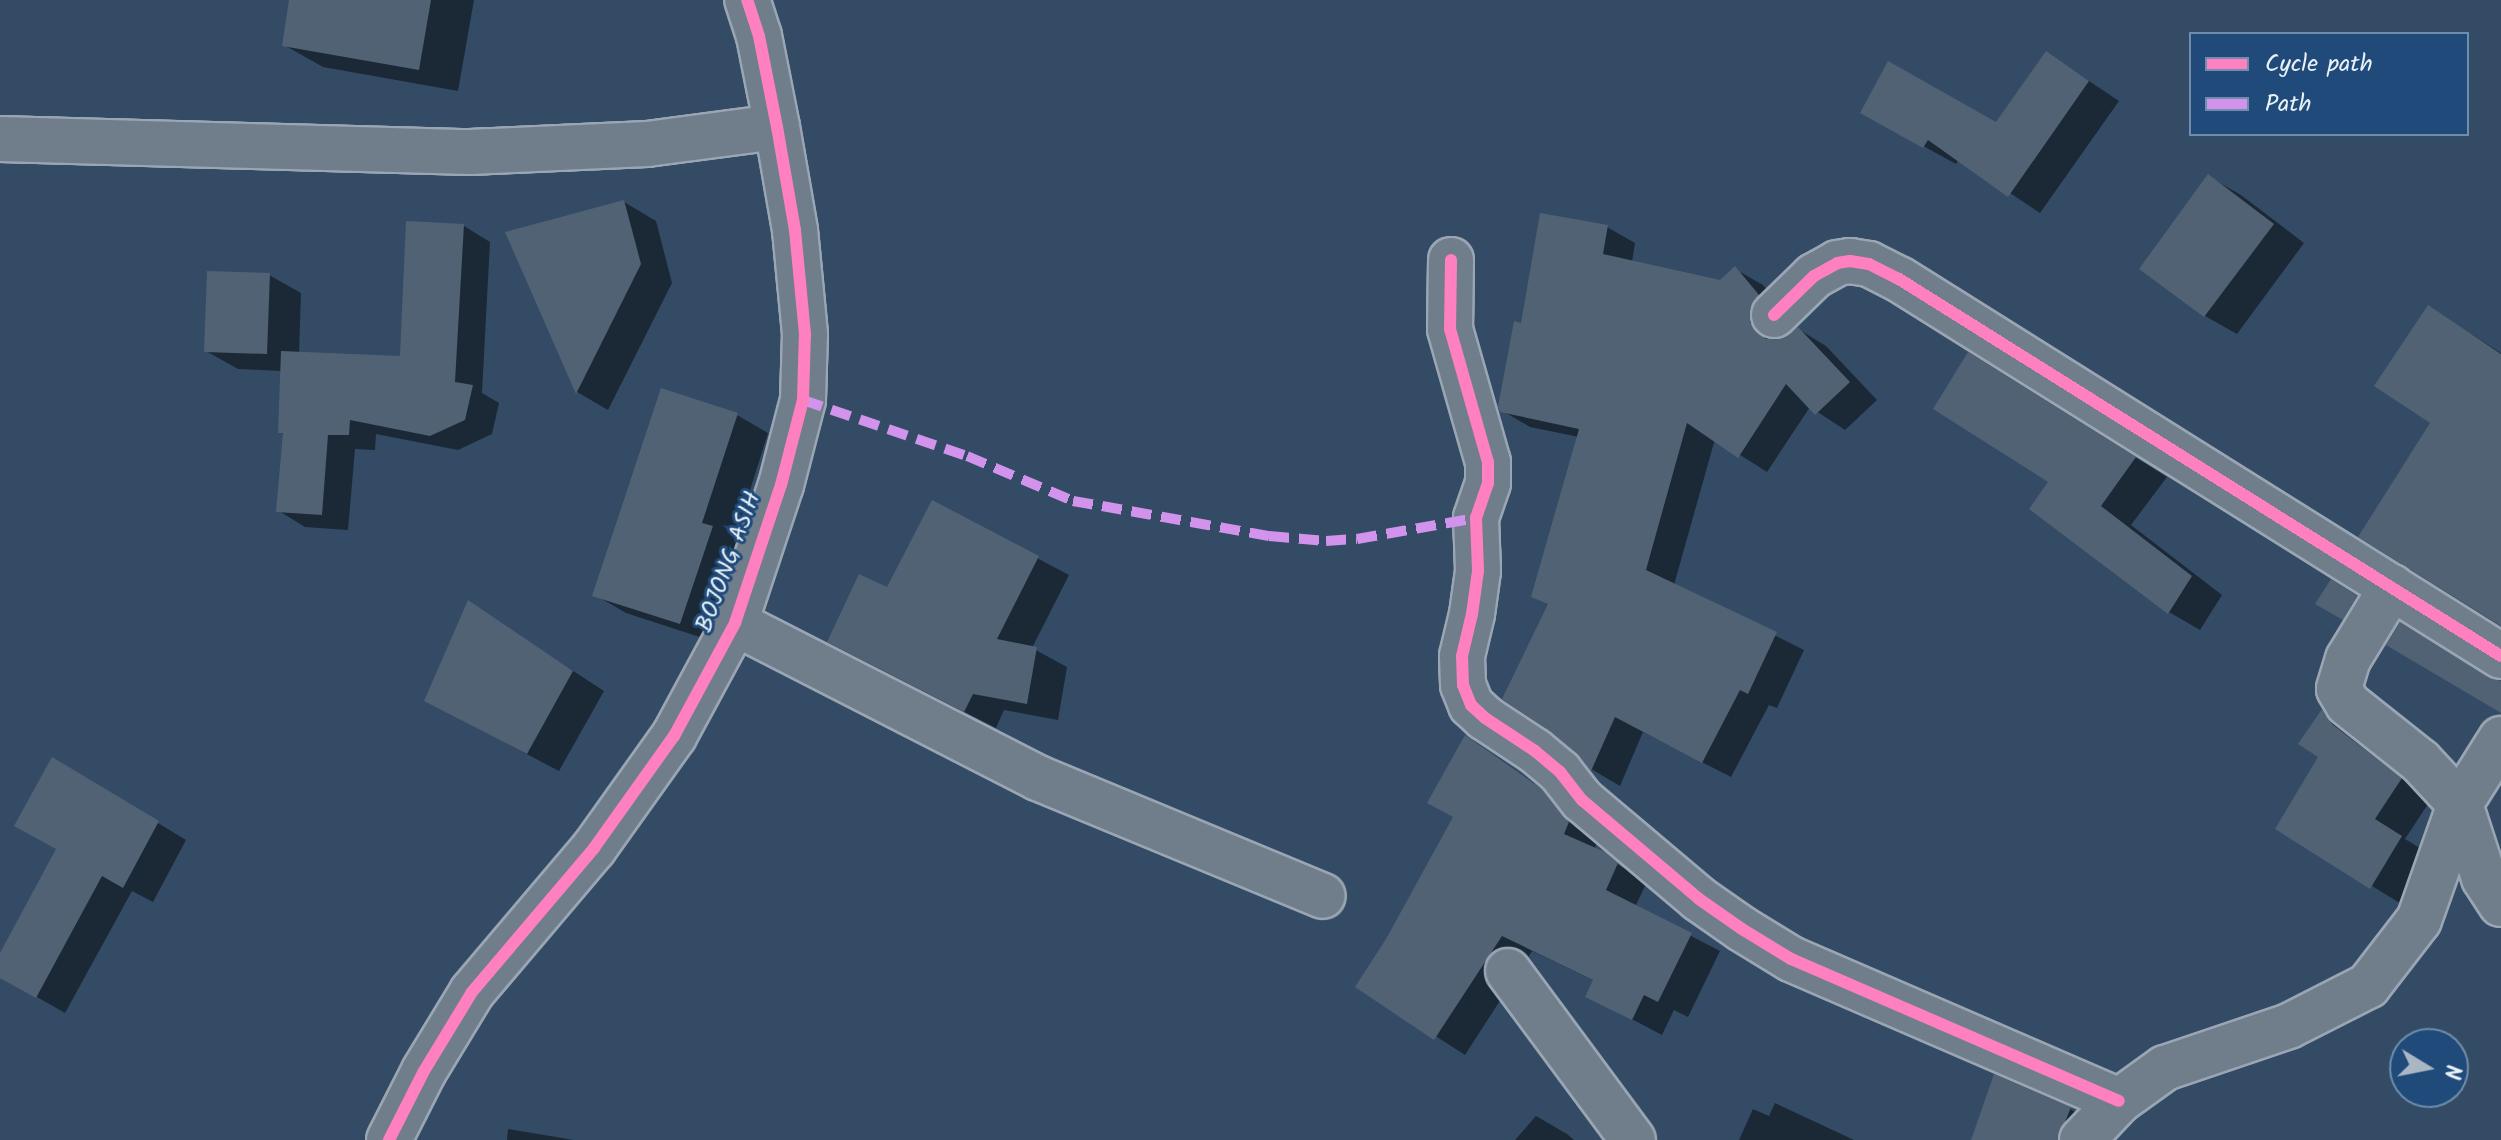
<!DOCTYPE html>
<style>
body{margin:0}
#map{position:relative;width:2501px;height:1140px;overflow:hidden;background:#344b65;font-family:Kalam,sans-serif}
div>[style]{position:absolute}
.shadow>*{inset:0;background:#0007}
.building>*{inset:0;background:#516275}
.roads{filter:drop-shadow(2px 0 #9aa6b3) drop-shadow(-2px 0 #9aa6b3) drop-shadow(0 2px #9aa6b3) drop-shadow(0 -2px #9aa6b3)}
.minor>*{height:44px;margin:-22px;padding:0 22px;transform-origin:22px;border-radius:22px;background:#707e8c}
.quiet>*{height:10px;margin-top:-5px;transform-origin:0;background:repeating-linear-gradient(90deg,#d193ec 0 20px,transparent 0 30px)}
.cycleway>*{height:12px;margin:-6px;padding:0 6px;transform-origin:6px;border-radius:6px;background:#ff80c0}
span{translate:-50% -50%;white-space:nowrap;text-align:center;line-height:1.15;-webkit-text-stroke:6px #1f4a7a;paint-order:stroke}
.street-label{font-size:24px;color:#e8f1f8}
.legend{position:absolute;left:2189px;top:32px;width:280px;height:104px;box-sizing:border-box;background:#1f4a7a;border:2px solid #6f8dac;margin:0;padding:10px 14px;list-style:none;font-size:24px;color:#e8f1f8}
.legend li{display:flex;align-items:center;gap:16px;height:40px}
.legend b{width:40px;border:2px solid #6f8dac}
.north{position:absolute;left:2389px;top:1028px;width:80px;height:80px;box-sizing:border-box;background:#1f4a7a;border:2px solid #6f8dac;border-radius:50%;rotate:100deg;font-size:22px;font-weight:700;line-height:32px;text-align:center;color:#e8f1f8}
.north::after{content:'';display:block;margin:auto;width:28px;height:36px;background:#a9b7c5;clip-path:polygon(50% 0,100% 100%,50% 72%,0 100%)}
</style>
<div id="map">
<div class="shadow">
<div style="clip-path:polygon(291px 0,474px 0,458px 91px,323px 67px,284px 45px)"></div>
<div style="clip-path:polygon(2047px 53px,2119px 101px,2040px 213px,1959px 159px,1956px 164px,1894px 130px,1997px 125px)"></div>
<div style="clip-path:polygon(2209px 177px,2241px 195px,2304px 243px,2237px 334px,2205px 316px,2142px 268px)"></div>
<div style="clip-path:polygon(624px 202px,656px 221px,672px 283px,608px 410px,577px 392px,508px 233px)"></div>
<div style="clip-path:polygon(464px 226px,490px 242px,482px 393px,499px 403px,492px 434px,458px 450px,376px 434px,375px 450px,355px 449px,348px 530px,305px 527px,279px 511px,285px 435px,280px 432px,282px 371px,238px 369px,206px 351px,269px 275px,301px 293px,299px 354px,402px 358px)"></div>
<div style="clip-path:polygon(1607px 227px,1635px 243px,1632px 262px,1720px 282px,1735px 269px,1763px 285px,1786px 312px,1777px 326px,1779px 342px,1798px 329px,1826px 346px,1877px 400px,1845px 430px,1810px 407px,1767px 472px,1715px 439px,1674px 585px,1804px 650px,1777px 708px,1769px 705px,1731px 777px,1643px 732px,1620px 786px,1593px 770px,1552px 730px,1550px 605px,1534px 596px,1579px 437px,1530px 427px,1501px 410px,1522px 325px)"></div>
<div style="clip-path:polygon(2429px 307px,2501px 353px,2501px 624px,2433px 423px)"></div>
<div style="clip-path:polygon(2000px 373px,2167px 477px,2131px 525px,2222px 595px,2200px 630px,2169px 612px)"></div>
<div style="clip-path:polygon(737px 415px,768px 433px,734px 541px,743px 546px,712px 641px,626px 613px,595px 595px)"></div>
<div style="clip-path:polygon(933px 503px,1069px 575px,1032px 648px,1067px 667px,1058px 720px,1004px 710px,996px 728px,861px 659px,888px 590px)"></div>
<div style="clip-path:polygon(469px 603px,604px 691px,559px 771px,458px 718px)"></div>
<div style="clip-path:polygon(2322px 711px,2354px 729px,2432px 798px,2405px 839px,2433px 856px,2403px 905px,2278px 828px,2320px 757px)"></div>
<div style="clip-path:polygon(1466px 738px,1571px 809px,1598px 840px,1594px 850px,1647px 882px,1635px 907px,1720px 951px,1688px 1017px,1674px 1010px,1662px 1035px,1588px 996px,1595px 981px,1532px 951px,1465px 1055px,1358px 986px,1388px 940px,1455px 817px)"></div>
<div style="clip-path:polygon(82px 777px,186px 840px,153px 902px,132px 891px,65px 1013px,0 976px,0 957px,59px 849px)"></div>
<div style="clip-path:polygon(1775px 1103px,1854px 1140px,1739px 1140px,1753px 1109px,1769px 1116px)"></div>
<div style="clip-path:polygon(2070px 1109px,2102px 1127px,2095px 1140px,1973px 1140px)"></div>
<div style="clip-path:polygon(1536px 1116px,1567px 1134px,1574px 1140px,1515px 1140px)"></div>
<div style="clip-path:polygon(508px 1129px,574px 1140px,507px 1140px)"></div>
</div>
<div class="building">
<div style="clip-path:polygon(289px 0,431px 0,419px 70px,282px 46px)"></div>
<div style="clip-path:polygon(2046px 51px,2089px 81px,2008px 197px,1928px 140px,1923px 148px,1860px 113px,1888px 61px,1996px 122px)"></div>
<div style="clip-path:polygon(2208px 174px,2274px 224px,2204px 317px,2139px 269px)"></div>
<div style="clip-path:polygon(624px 200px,641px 264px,576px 394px,505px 232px)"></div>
<div style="clip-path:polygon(1540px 213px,1608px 225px,1603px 254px,1720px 280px,1735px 266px,1759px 295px,1750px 309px,1750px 322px,1757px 333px,1766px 339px,1779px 339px,1798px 327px,1850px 382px,1815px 415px,1786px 384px,1738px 458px,1687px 423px,1646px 570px,1777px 632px,1748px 694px,1740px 690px,1702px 763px,1615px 717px,1591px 771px,1551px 732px,1502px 699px,1548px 604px,1531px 597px,1579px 429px,1500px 412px,1498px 407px,1514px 321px,1521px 323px)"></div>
<div style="clip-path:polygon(406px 221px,464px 224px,455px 382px,473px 385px,465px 420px,430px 436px,350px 420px,349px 435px,328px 435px,322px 515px,276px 512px,283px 433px,278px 433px,281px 351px,400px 356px)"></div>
<div style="clip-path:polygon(207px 271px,270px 273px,267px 354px,204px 352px)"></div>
<div style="clip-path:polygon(2428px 305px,2501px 354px,2501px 626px,2358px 537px,2430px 423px,2374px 386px)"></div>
<div style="clip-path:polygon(1968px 352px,2136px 457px,2101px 506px,2192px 576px,2168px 614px,2029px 509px,2048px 482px,1933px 409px)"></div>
<div style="clip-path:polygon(661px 388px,738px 413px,702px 523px,713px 526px,680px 624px,592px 596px)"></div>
<div style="clip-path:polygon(932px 500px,1039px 556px,997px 639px,1037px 647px,1027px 704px,973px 694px,964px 712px,827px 642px,859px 574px,887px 587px)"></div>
<div style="clip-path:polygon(2331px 579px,2357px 596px,2343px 620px,2315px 604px)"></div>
<div style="clip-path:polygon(468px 600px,573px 671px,527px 754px,424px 701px)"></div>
<div style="clip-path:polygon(2400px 622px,2488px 677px,2501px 681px,2501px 713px,2386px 645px)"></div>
<div style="clip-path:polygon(2322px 709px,2332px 724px,2402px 778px,2375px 819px,2402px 836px,2370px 889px,2275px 829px,2318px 757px,2298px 744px)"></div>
<div style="clip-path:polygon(1465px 735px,1542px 789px,1569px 822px,1564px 834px,1605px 852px,1618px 863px,1606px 890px,1692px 933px,1658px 1002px,1644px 995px,1632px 1020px,1585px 997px,1593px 980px,1502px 936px,1434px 1040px,1355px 987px,1386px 939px,1453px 817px,1427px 803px)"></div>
<div style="clip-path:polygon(52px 757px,159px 821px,123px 888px,102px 876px,36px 998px,0 978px,0 953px,56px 849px,14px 826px)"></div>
<div style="clip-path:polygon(1994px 1074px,2071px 1107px,2058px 1140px,1971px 1140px)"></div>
</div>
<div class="roads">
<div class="minor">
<div style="left:0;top:139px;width:470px;rotate:1.6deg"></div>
<div style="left:470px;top:152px;width:177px;rotate:-2.6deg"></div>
<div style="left:647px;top:144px;width:131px;rotate:-7.5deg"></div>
<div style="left:1451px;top:260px;width:69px;rotate:90.8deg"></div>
<div style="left:1450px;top:329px;width:138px;rotate:74.1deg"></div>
<div style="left:1488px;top:462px;width:21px;rotate:90deg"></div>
<div style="left:1488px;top:483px;width:37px;rotate:109deg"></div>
<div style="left:1476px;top:518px;width:53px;rotate:87.8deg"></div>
<div style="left:1478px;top:571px;width:43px;rotate:97.9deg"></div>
<div style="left:1472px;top:614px;width:43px;rotate:103.4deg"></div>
<div style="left:1462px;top:656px;width:29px;rotate:88deg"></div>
<div style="left:1463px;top:685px;width:22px;rotate:68deg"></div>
<div style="left:1471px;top:705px;width:19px;rotate:43deg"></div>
<div style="left:1485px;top:718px;width:60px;rotate:33.4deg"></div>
<div style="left:1535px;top:751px;width:33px;rotate:40deg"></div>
<div style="left:1560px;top:772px;width:36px;rotate:52deg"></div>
<div style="left:1582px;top:800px;width:153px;rotate:40.2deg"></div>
<div style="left:1699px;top:899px;width:52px;rotate:34.9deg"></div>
<div style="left:1742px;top:929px;width:57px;rotate:31.5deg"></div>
<div style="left:1791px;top:959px;width:357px;rotate:23.4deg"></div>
<div style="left:1774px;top:315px;width:56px;rotate:-44.3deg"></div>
<div style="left:1814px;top:276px;width:26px;rotate:-29deg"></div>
<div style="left:1837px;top:263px;width:13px;rotate:-9deg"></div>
<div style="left:1850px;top:261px;width:19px;rotate:9deg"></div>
<div style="left:1869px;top:264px;width:34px;rotate:27deg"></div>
<div style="left:1899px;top:279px;width:710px;rotate:32.06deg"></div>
<div style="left:2392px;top:587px;width:84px;rotate:121.4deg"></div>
<div style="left:2348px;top:659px;width:31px;rotate:107deg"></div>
<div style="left:2339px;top:689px;width:17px;rotate:59deg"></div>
<div style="left:2348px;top:704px;width:92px;rotate:38.4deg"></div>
<div style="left:2420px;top:761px;width:59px;rotate:47.1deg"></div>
<div style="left:2460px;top:804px;width:78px;rotate:72deg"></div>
<div style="left:2484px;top:878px;width:31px;rotate:57deg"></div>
<div style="left:735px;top:623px;width:340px;rotate:27.1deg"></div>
<div style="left:1038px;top:778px;width:308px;rotate:22.5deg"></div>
<div style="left:1508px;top:971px;width:210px;rotate:53.5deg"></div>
<div style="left:389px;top:1140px;width:77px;rotate:-63.1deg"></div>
<div style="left:424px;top:1071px;width:92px;rotate:-58.7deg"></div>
<div style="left:472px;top:992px;width:189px;rotate:-49.7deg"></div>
<div style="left:594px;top:848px;width:138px;rotate:-54.5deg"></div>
<div style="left:674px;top:736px;width:128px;rotate:-61.6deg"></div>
<div style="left:735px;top:623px;width:145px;rotate:-71.6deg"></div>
<div style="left:781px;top:485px;width:88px;rotate:-75.5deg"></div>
<div style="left:803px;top:400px;width:66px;rotate:-88.3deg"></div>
<div style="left:805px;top:334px;width:104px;rotate:-95.5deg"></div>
<div style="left:795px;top:230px;width:105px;rotate:-99.9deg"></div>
<div style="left:777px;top:127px;width:93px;rotate:-101.2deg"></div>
<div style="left:759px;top:36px;width:38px;rotate:-108deg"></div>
<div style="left:2082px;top:1140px;width:54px;rotate:-46.5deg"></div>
<div style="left:2119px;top:1101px;width:57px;rotate:-35.7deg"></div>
<div style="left:2165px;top:1068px;width:131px;rotate:-18.7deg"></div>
<div style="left:2289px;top:1026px;width:89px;rotate:-26.9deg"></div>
<div style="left:2368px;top:986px;width:83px;rotate:-52.3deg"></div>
<div style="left:2419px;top:920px;width:123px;rotate:-70.5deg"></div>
<div style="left:2460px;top:804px;width:77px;rotate:-57.8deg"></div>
</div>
</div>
<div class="quiet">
<div style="left:803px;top:400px;width:173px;rotate:18.9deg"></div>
<div style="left:967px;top:456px;width:115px;rotate:23deg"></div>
<div style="left:1073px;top:501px;width:29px;rotate:10deg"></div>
<div style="left:1102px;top:506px;width:170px;rotate:10.2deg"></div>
<div style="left:1269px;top:536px;width:57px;rotate:5deg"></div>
<div style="left:1326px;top:541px;width:31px;rotate:-4deg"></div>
<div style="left:1357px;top:539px;width:121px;rotate:-10deg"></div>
</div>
<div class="cycleway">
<div style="left:1451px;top:260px;width:69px;rotate:90.8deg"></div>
<div style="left:1450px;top:329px;width:138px;rotate:74.1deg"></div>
<div style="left:1488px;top:462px;width:21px;rotate:90deg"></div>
<div style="left:1488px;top:483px;width:37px;rotate:109deg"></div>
<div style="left:1476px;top:518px;width:53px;rotate:87.8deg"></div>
<div style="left:1478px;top:571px;width:43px;rotate:97.9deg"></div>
<div style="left:1472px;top:614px;width:43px;rotate:103.4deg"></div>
<div style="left:1462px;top:656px;width:29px;rotate:88deg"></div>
<div style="left:1463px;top:685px;width:22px;rotate:68deg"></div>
<div style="left:1471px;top:705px;width:19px;rotate:43deg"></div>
<div style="left:1485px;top:718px;width:60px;rotate:33.4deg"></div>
<div style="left:1535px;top:751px;width:33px;rotate:40deg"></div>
<div style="left:1560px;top:772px;width:36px;rotate:52deg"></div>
<div style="left:1582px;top:800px;width:153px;rotate:40.2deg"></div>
<div style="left:1699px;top:899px;width:52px;rotate:34.9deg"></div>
<div style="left:1742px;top:929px;width:57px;rotate:31.5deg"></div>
<div style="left:1791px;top:959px;width:357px;rotate:23.4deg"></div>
<div style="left:1774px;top:315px;width:56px;rotate:-44.3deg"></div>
<div style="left:1814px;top:276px;width:26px;rotate:-29deg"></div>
<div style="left:1837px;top:263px;width:13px;rotate:-9deg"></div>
<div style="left:1850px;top:261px;width:19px;rotate:9deg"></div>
<div style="left:1869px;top:264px;width:34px;rotate:27deg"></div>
<div style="left:1899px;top:279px;width:710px;rotate:32.06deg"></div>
<div style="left:389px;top:1140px;width:77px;rotate:-63.1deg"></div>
<div style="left:424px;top:1071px;width:92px;rotate:-58.7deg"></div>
<div style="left:472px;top:992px;width:189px;rotate:-49.7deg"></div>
<div style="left:594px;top:848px;width:138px;rotate:-54.5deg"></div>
<div style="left:674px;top:736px;width:128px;rotate:-61.6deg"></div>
<div style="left:735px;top:623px;width:145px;rotate:-71.6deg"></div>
<div style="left:781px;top:485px;width:88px;rotate:-75.5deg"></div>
<div style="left:803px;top:400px;width:66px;rotate:-88.3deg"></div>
<div style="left:805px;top:334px;width:104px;rotate:-95.5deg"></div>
<div style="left:795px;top:230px;width:105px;rotate:-99.9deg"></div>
<div style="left:777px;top:127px;width:93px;rotate:-101.2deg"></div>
<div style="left:759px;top:36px;width:38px;rotate:-108deg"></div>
</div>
<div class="street-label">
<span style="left:729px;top:562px;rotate:-70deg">BOJONG ASIH</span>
</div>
<ul class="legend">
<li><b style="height:10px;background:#ff80c0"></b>Cycle path</li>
<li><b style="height:10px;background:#d193ec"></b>Path</li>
</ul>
<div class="north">N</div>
</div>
